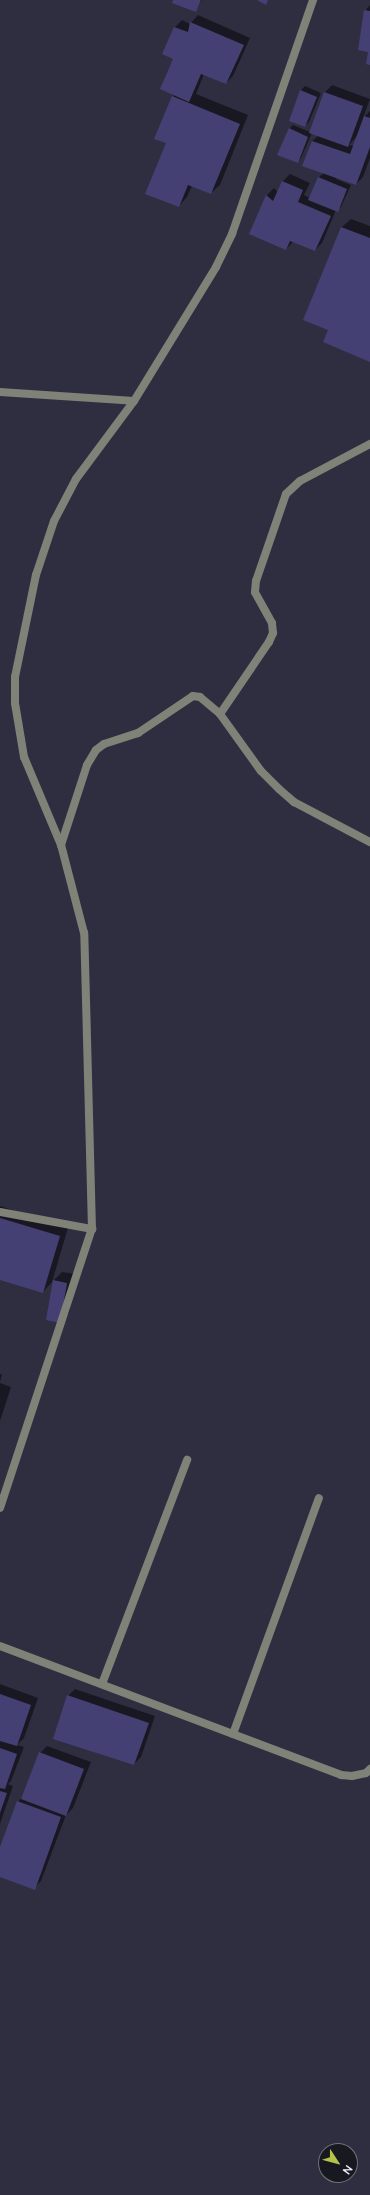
<!DOCTYPE html>
<style>
body{margin:0}
#map{position:relative;width:370px;height:2195px;overflow:hidden;background:#2f2e41;font-family:"Nunito Sans",sans-serif}
div>[style]{position:absolute}
.shadow>*{inset:0;background:#0007}
.building>*{inset:0;background:#444074}
.street>*{height:8px;margin:-4px;padding:0 4px;transform-origin:4px;border-radius:4px;background:#808278}
span{translate:-50% -50%;white-space:nowrap;text-align:center;line-height:1.15;-webkit-text-stroke:3px #181820;paint-order:stroke}
.north{position:absolute;left:318px;top:2143px;width:40px;height:40px;box-sizing:border-box;background:#181820;border:1px solid #707078;border-radius:50%;rotate:126deg;font-size:11px;font-weight:700;line-height:16px;text-align:center;color:#f3f3fd}
.north::after{content:'';display:block;margin:auto;width:14px;height:18px;background:#b5c24a;clip-path:polygon(50% 0,100% 100%,50% 72%,0 100%)}
</style>
<div id="map">
<div class="shadow">
<div style="clip-path:polygon(174px 0,202px 0,195px 11px)"></div>
<div style="clip-path:polygon(370px 5px,370px 64px,365px 11px)"></div>
<div style="clip-path:polygon(198px 15px,250px 38px,233px 76px,226px 83px,204px 74px,196px 94px,248px 115px,220px 185px,211px 193px,192px 186px,187px 197px,179px 206px,167px 143px,172px 97px,175px 94px,175px 27px,182px 20px,190px 24px)"></div>
<div style="clip-path:polygon(evenodd,332px 85px,370px 99px,363px 118px,370px 111px,370px 158px,363px 177px,356px 184px,337px 178px,336px 179px,351px 185px,341px 207px,336px 210px,322px 243px,315px 250px,293px 242px,286px 249px,250px 233px,267px 195px,274px 188px,278px 192px,283px 181px,290px 174px,310px 183px,304px 195px,310px 198px,319px 177px,324px 173px,312px 141px,319px 135px,312px 133px,301px 158px,297px 162px,289px 129px,293px 125px,310px 132px,325px 92px,332px 85px,357px 136px,354px 146px,349px 145px,351px 143px,357px 136px)"></div>
<div style="clip-path:polygon(305px 86px,321px 93px,309px 122px,305px 126px,290px 120px,301px 90px)"></div>
<div style="clip-path:polygon(351px 219px,370px 226px,370px 361px,329px 329px,304px 319px,342px 227px)"></div>
<div style="clip-path:polygon(0 1206px,68px 1228px,52px 1282px,62px 1272px,76px 1274px,69px 1313px,60px 1322px,53px 1281px,43px 1292px,0 1279px)"></div>
<div style="clip-path:polygon(0 1374px,2px 1374px,0 1382px)"></div>
<div style="clip-path:polygon(0 1383px,11px 1387px,0 1421px)"></div>
<div style="clip-path:polygon(0 1684px,38px 1698px,24px 1738px,17px 1745px,24px 1747px,11px 1781px,8px 1784px,13px 1786px,0 1824px)"></div>
<div style="clip-path:polygon(75px 1689px,155px 1716px,141px 1757px,134px 1764px,68px 1696px)"></div>
<div style="clip-path:polygon(47px 1746px,91px 1762px,73px 1808px,66px 1815px,41px 1881px,34px 1888px,0 1876px,0 1850px,18px 1802px,23px 1796px,40px 1753px)"></div>
</div>
<div class="building">
<div style="clip-path:polygon(173px 0,201px 0,196px 12px,172px 3px)"></div>
<div style="clip-path:polygon(257px 0,268px 0,266px 5px)"></div>
<div style="clip-path:polygon(364px 10px,370px 11px,370px 65px,366px 64px,368px 52px,358px 50px)"></div>
<div style="clip-path:polygon(190px 22px,244px 45px,226px 84px,201px 74px,189px 102px,160px 89px,173px 59px,162px 54px,174px 27px,188px 32px)"></div>
<div style="clip-path:polygon(300px 90px,317px 97px,305px 127px,289px 121px)"></div>
<div style="clip-path:polygon(324px 92px,363px 106px,348px 147px,309px 133px)"></div>
<div style="clip-path:polygon(172px 96px,240px 124px,211px 194px,188px 185px,179px 207px,145px 194px,166px 143px,154px 139px)"></div>
<div style="clip-path:polygon(364px 116px,370px 118px,370px 147px,356px 185px,302px 166px,312px 141px,350px 154px)"></div>
<div style="clip-path:polygon(289px 128px,308px 137px,298px 163px,277px 155px)"></div>
<div style="clip-path:polygon(318px 177px,347px 189px,338px 212px,308px 200px)"></div>
<div style="clip-path:polygon(282px 181px,303px 190px,298px 202px,331px 216px,315px 251px,290px 241px,286px 250px,249px 234px,266px 195px,273px 201px)"></div>
<div style="clip-path:polygon(341px 227px,370px 238px,370px 362px,323px 342px,328px 330px,303px 320px)"></div>
<div style="clip-path:polygon(0 1218px,60px 1236px,43px 1293px,0 1280px)"></div>
<div style="clip-path:polygon(53px 1280px,67px 1283px,60px 1323px,46px 1320px)"></div>
<div style="clip-path:polygon(0 1694px,31px 1705px,17px 1746px,0 1741px)"></div>
<div style="clip-path:polygon(67px 1695px,149px 1723px,134px 1765px,53px 1739px)"></div>
<div style="clip-path:polygon(0 1748px,17px 1754px,5px 1789px,0 1788px)"></div>
<div style="clip-path:polygon(39px 1752px,84px 1769px,66px 1816px,21px 1799px)"></div>
<div style="clip-path:polygon(0 1791px,7px 1793px,0 1813px)"></div>
<div style="clip-path:polygon(17px 1801px,61px 1817px,35px 1890px,0 1877px,0 1847px)"></div>
</div>
<div class="street">
<div style="left:0;top:392px;width:134px;rotate:3.8deg"></div>
<div style="left:220px;top:714px;width:87px;rotate:-55.8deg"></div>
<div style="left:269px;top:642px;width:10px;rotate:-66deg"></div>
<div style="left:273px;top:633px;width:10px;rotate:-96deg"></div>
<div style="left:272px;top:623px;width:35px;rotate:-119deg"></div>
<div style="left:255px;top:592px;width:11px;rotate:-85deg"></div>
<div style="left:256px;top:581px;width:92px;rotate:-71deg"></div>
<div style="left:286px;top:494px;width:19px;rotate:-43deg"></div>
<div style="left:300px;top:481px;width:79px;rotate:-27.9deg"></div>
<div style="left:61px;top:845px;width:84px;rotate:-72deg"></div>
<div style="left:87px;top:765px;width:17px;rotate:-59deg"></div>
<div style="left:96px;top:750px;width:10px;rotate:-37deg"></div>
<div style="left:104px;top:744px;width:36px;rotate:-18deg"></div>
<div style="left:138px;top:733px;width:66px;rotate:-33.9deg"></div>
<div style="left:193px;top:696px;width:7px;rotate:8deg"></div>
<div style="left:200px;top:697px;width:26px;rotate:40deg"></div>
<div style="left:220px;top:714px;width:70px;rotate:54.3deg"></div>
<div style="left:261px;top:771px;width:25px;rotate:45deg"></div>
<div style="left:279px;top:789px;width:20px;rotate:41deg"></div>
<div style="left:294px;top:802px;width:86px;rotate:27.8deg"></div>
<div style="left:0;top:1212px;width:94px;rotate:10.5deg"></div>
<div style="left:0;top:1508px;width:294px;rotate:-71.8deg"></div>
<div style="left:92px;top:1229px;width:296px;rotate:-91.5deg"></div>
<div style="left:84px;top:933px;width:91px;rotate:-104.6deg"></div>
<div style="left:61px;top:845px;width:95px;rotate:-112.8deg"></div>
<div style="left:24px;top:757px;width:55px;rotate:-99.5deg"></div>
<div style="left:15px;top:703px;width:26px;rotate:-90deg"></div>
<div style="left:15px;top:677px;width:104px;rotate:-78.4deg"></div>
<div style="left:36px;top:575px;width:57px;rotate:-71.6deg"></div>
<div style="left:54px;top:521px;width:47px;rotate:-62.4deg"></div>
<div style="left:76px;top:479px;width:97px;rotate:-53.4deg"></div>
<div style="left:134px;top:401px;width:157px;rotate:-58.5deg"></div>
<div style="left:216px;top:267px;width:37px;rotate:-64deg"></div>
<div style="left:232px;top:234px;width:248px;rotate:-70.9deg"></div>
<div style="left:0;top:1646px;width:365px;rotate:20.7deg"></div>
<div style="left:341px;top:1775px;width:11px;rotate:5deg"></div>
<div style="left:352px;top:1776px;width:14px;rotate:-12deg"></div>
<div style="left:366px;top:1773px;width:6px;rotate:-45deg"></div>
<div style="left:102px;top:1684px;width:240px;rotate:-69.2deg"></div>
<div style="left:233px;top:1734px;width:251px;rotate:-70deg"></div>
</div>
<div class="north">N</div>
</div>
